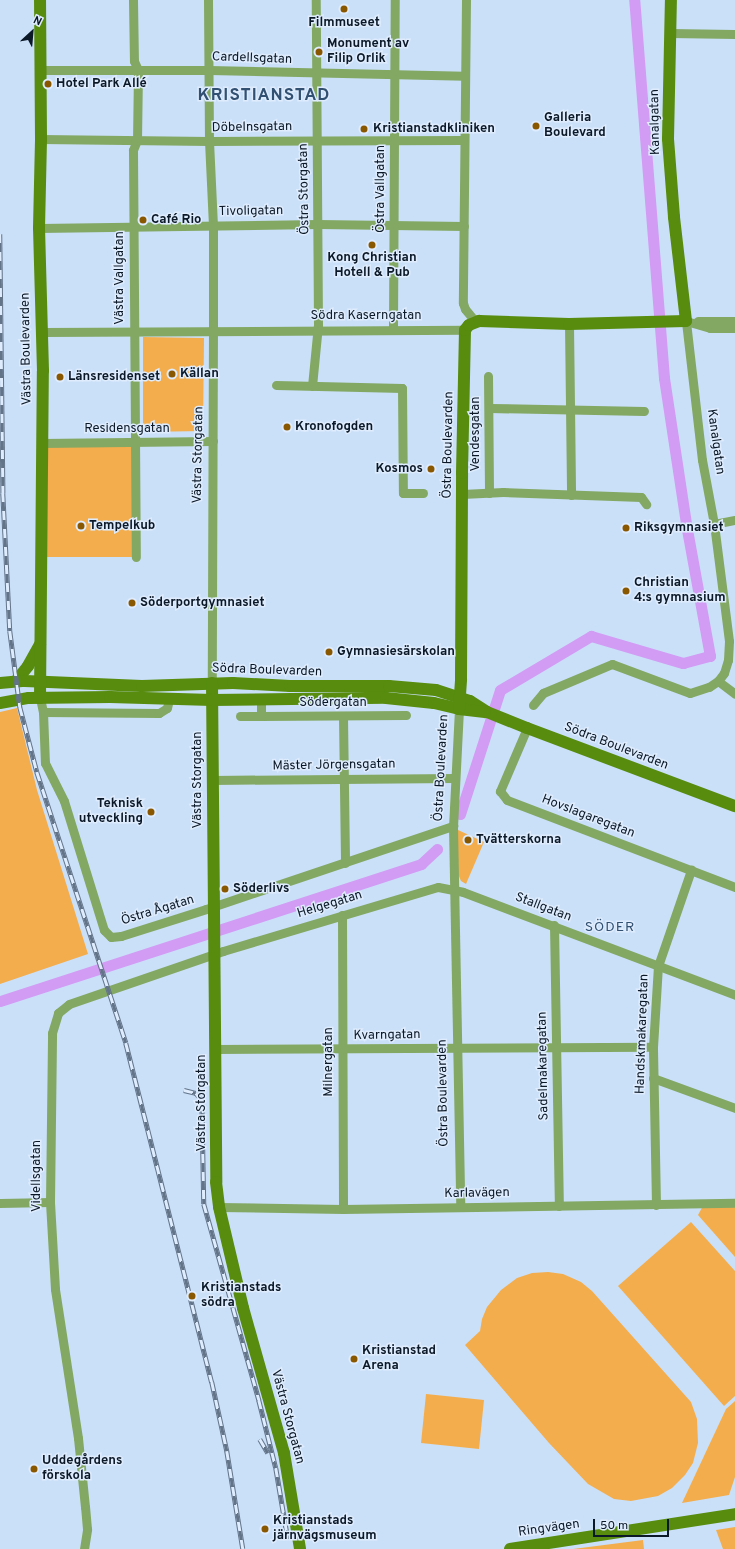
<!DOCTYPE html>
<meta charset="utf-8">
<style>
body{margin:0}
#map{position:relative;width:735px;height:1549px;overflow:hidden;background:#cae0f9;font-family:Overpass,sans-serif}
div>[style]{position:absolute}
.green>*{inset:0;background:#f3ad4d}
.canal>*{height:11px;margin:-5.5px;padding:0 5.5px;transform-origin:5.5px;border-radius:5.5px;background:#d29bf4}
.street>*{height:9px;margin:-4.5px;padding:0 4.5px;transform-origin:4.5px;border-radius:4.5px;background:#83a864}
.secondary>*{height:12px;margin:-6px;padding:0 6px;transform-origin:6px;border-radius:6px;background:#578c0e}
.rail>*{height:4.5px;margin-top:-2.25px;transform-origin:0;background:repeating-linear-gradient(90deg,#deecfd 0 9px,#637488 0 18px);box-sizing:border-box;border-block:1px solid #637488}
.dots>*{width:11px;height:11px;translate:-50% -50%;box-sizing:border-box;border:2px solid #deecfd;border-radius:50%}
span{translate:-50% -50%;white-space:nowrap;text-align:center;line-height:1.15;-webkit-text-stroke:3px #deecfd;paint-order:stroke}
.poi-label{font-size:13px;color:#0b1827;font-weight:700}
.left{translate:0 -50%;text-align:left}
.right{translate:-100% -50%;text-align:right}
.street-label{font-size:13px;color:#0b1827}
.neighbourhood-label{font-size:14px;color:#315072;letter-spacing:1px}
.district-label{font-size:17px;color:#315072;font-weight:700;letter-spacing:1px}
.north{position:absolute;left:12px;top:12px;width:40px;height:40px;-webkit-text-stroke:3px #deecfd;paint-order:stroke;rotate:26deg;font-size:11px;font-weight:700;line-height:16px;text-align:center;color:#0b1827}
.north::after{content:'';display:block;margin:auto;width:14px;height:18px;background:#0b1827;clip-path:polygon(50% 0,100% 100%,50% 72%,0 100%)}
.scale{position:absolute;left:593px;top:1519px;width:76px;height:18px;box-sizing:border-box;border:2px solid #0b1827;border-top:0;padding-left:5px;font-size:12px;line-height:14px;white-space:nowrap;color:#0b1827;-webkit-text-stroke:3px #deecfd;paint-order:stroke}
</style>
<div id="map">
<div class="green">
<div style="clip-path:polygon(143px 337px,204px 338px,203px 431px,143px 432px)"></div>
<div style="clip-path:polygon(42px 443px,136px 443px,136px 557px,42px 557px)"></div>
<div style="clip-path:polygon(17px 708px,37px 790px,88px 954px,0 984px,0 712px)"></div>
<div style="clip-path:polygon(458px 830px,484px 842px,466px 884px,461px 881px,458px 874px)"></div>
<div style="clip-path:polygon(735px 1203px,735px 1257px,698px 1215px,704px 1204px)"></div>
<div style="clip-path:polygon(691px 1222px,735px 1271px,735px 1396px,724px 1406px,618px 1286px)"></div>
<div style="clip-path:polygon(548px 1272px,563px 1274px,581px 1282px,592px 1291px,691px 1402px,697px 1419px,698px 1443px,693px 1463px,685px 1475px,672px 1488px,658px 1496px,631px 1501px,614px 1499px,588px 1484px,549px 1443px,465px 1345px,480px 1331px,482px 1319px,487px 1307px,501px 1290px,517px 1278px,532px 1273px)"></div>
<div style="clip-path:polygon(426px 1394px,484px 1400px,479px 1449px,421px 1443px)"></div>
<div style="clip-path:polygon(735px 1401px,735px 1477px,729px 1495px,682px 1503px,726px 1409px)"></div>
<div style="clip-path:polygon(735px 1527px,735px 1549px,723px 1549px,716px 1530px)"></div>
<div style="clip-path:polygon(643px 1540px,644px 1549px,573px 1549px)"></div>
</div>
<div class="canal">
<div style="left:460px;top:814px;width:130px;rotate:-72.1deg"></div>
<div style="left:500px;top:690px;width:106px;rotate:-30.7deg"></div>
<div style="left:591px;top:636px;width:96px;rotate:16.4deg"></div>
<div style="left:683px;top:663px;width:28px;rotate:-15deg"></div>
<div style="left:710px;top:656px;width:128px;rotate:-100.3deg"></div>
<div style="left:687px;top:530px;width:154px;rotate:-98.6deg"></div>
<div style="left:664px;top:378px;width:379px;rotate:-94.5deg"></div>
<div style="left:0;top:1001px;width:443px;rotate:-18deg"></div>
<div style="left:421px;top:864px;width:22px;rotate:-43deg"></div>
</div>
<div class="street">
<div style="left:133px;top:0;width:61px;rotate:89.1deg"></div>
<div style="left:134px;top:61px;width:10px;rotate:66deg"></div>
<div style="left:138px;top:70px;width:70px;rotate:90.8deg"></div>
<div style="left:137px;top:140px;width:11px;rotate:112deg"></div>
<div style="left:133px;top:150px;width:407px;rotate:89.6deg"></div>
<div style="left:208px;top:0;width:141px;rotate:89.6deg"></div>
<div style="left:209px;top:141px;width:85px;rotate:87.3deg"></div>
<div style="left:213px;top:226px;width:99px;rotate:90deg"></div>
<div style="left:213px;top:325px;width:358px;rotate:90.2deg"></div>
<div style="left:466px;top:0;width:303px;rotate:90.6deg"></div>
<div style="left:463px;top:303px;width:6px;rotate:72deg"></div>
<div style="left:465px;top:309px;width:17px;rotate:50deg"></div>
<div style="left:670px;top:33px;width:65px;rotate:0.9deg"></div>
<div style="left:40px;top:70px;width:169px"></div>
<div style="left:209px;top:70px;width:255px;rotate:1.3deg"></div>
<div style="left:41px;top:139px;width:168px;rotate:0.7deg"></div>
<div style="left:209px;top:141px;width:254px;rotate:-0.2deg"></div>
<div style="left:39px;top:228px;width:279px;rotate:-0.8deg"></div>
<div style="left:318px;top:224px;width:146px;rotate:0.8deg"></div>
<div style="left:686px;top:321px;width:25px;rotate:16deg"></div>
<div style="left:710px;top:328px;width:25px"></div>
<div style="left:698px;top:321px;width:37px"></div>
<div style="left:569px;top:324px;width:171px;rotate:89.3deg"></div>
<div style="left:393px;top:330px;width:330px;rotate:-89.7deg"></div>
<div style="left:42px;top:332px;width:423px;rotate:-0.3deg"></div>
<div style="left:488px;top:376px;width:117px;rotate:89.5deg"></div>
<div style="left:276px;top:385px;width:126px;rotate:1.4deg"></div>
<div style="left:402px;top:388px;width:105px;rotate:89.5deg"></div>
<div style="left:403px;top:493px;width:20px"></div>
<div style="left:312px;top:386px;width:61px;rotate:-84.4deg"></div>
<div style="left:318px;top:325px;width:325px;rotate:-90.4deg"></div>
<div style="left:490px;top:408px;width:154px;rotate:1.1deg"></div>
<div style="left:42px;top:443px;width:171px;rotate:-0.7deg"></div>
<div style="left:462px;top:494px;width:41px;rotate:-2.8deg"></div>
<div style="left:503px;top:492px;width:138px;rotate:2.1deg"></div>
<div style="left:641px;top:497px;width:9px;rotate:54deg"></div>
<div style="left:714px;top:524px;width:21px;rotate:-11deg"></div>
<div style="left:718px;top:681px;width:21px;rotate:37deg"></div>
<div style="left:40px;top:698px;width:14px;rotate:78deg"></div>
<div style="left:43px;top:712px;width:51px;rotate:87.8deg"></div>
<div style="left:45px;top:763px;width:42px;rotate:63.4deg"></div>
<div style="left:64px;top:801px;width:135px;rotate:72.8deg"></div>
<div style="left:104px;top:930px;width:10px;rotate:45deg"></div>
<div style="left:111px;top:937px;width:10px;rotate:-6deg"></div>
<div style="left:121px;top:936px;width:89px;rotate:-17.6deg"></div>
<div style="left:206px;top:909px;width:261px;rotate:-18.6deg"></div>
<div style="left:261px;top:699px;width:17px;rotate:90deg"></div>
<div style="left:261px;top:716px;width:145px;rotate:-0.4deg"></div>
<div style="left:533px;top:705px;width:16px;rotate:-50deg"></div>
<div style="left:543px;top:693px;width:75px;rotate:-22.8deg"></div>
<div style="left:612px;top:664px;width:83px;rotate:20.4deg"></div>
<div style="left:690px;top:693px;width:20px;rotate:-18deg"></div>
<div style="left:709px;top:687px;width:11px;rotate:-34deg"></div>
<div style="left:718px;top:681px;width:10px;rotate:-53deg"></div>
<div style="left:724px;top:673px;width:14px;rotate:-73deg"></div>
<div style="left:728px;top:660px;width:19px;rotate:-87deg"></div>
<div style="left:729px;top:641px;width:118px;rotate:-97.3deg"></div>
<div style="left:714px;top:524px;width:65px;rotate:-100.6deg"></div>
<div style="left:702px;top:460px;width:140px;rotate:-96.6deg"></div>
<div style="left:459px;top:709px;width:117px;rotate:92.9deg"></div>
<div style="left:453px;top:826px;width:381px;rotate:88.9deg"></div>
<div style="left:43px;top:712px;width:116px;rotate:0.5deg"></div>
<div style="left:159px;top:713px;width:9px;rotate:-32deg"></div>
<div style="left:167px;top:708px;width:9px;rotate:-77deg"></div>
<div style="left:240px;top:716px;width:21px"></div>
<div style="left:343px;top:716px;width:147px;rotate:89.2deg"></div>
<div style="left:527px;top:728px;width:69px;rotate:113.2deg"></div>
<div style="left:500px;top:791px;width:11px;rotate:52deg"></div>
<div style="left:507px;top:800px;width:244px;rotate:20.9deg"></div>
<div style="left:212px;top:780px;width:243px;rotate:-0.5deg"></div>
<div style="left:342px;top:915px;width:294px;rotate:89.8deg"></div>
<div style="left:554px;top:925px;width:281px;rotate:89deg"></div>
<div style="left:216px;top:1049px;width:437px;rotate:-0.3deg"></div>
<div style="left:653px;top:1078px;width:87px;rotate:20.1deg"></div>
<div style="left:0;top:1203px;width:50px;rotate:-1.1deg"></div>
<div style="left:656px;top:1205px;width:158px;rotate:-91.1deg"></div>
<div style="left:653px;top:1047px;width:81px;rotate:-86.5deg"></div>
<div style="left:658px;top:966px;width:102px;rotate:-71deg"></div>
<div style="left:219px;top:1207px;width:124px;rotate:0.9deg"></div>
<div style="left:343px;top:1209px;width:392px;rotate:-0.9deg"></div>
<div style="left:84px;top:1549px;width:20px;rotate:-81deg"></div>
<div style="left:87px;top:1529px;width:22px;rotate:-95deg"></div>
<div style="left:85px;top:1507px;width:69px;rotate:-95.8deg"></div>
<div style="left:78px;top:1438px;width:151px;rotate:-98.8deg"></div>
<div style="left:55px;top:1289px;width:87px;rotate:-93.3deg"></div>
<div style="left:50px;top:1202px;width:169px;rotate:-89.3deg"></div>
<div style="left:52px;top:1033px;width:21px;rotate:-73deg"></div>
<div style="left:58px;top:1013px;width:14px;rotate:-39deg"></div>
<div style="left:69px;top:1004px;width:163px;rotate:-19deg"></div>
<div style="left:223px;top:951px;width:224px;rotate:-16.6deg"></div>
<div style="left:438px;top:887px;width:25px;rotate:11deg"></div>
<div style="left:463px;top:892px;width:291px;rotate:20.7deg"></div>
</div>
<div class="secondary">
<div style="left:16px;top:681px;width:19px;rotate:-51deg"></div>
<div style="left:28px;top:666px;width:25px;rotate:-61deg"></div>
<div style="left:0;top:683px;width:25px;rotate:-5deg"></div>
<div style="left:25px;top:681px;width:117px;rotate:2.4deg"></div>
<div style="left:142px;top:686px;width:91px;rotate:-1.9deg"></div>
<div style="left:233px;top:683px;width:57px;rotate:3deg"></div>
<div style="left:290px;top:686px;width:99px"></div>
<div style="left:389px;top:686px;width:47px;rotate:4.9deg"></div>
<div style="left:436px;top:690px;width:36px;rotate:18deg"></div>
<div style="left:470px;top:701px;width:20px;rotate:33deg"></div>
<div style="left:487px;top:712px;width:43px;rotate:21.8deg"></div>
<div style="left:527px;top:728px;width:222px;rotate:20.6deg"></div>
<div style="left:212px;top:683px;width:499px;rotate:89.5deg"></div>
<div style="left:216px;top:1182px;width:25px;rotate:83deg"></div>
<div style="left:219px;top:1207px;width:104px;rotate:76.6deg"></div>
<div style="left:243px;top:1308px;width:151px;rotate:74.2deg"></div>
<div style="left:284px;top:1453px;width:97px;rotate:80.5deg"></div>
<div style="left:40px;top:698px;width:327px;rotate:-89.5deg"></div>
<div style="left:43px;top:371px;width:143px;rotate:-91.6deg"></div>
<div style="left:39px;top:228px;width:89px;rotate:-88.7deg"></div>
<div style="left:41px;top:139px;width:139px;rotate:-90.4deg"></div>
<div style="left:0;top:703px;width:29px;rotate:-10deg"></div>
<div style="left:29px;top:698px;width:81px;rotate:-0.7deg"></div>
<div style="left:110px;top:697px;width:102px;rotate:1.7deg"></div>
<div style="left:212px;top:700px;width:174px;rotate:-0.7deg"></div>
<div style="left:386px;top:698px;width:48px;rotate:5.9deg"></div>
<div style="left:434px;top:703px;width:26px;rotate:13deg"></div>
<div style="left:459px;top:709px;width:26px;rotate:7deg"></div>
<div style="left:459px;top:709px;width:30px;rotate:-86deg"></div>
<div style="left:461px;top:679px;width:206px;rotate:-89.7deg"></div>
<div style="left:462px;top:473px;width:143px;rotate:-88.8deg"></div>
<div style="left:465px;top:330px;width:6px;rotate:-51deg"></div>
<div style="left:469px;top:325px;width:11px;rotate:-22deg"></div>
<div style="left:479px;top:321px;width:90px;rotate:1.9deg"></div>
<div style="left:569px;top:324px;width:117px;rotate:-1.5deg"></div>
<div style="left:686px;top:321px;width:105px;rotate:-96.6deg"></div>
<div style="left:674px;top:217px;width:78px;rotate:-94.4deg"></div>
<div style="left:668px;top:139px;width:139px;rotate:-88.8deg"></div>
<div style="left:510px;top:1549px;width:228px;rotate:-8.8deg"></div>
</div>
<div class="rail">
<div style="left:0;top:234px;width:259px;rotate:89.3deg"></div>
<div style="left:3px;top:493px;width:138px;rotate:87.1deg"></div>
<div style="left:10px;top:631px;width:77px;rotate:82.5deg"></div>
<div style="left:20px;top:707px;width:67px;rotate:75.3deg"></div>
<div style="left:37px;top:772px;width:285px;rotate:71.8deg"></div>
<div style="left:126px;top:1043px;width:350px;rotate:75.8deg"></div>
<div style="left:212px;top:1382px;width:71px;rotate:77.7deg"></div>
<div style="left:227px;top:1451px;width:99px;rotate:80.7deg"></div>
<div style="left:184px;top:1090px;width:12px;rotate:14deg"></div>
<div style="left:196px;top:1093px;width:9px;rotate:49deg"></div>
<div style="left:202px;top:1100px;width:104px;rotate:88.9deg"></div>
<div style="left:204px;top:1204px;width:204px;rotate:74.3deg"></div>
<div style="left:259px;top:1400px;width:70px;rotate:76deg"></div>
<div style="left:276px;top:1468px;width:72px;rotate:80.4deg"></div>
<div style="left:260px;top:1439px;width:16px;rotate:60deg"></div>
</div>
<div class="dots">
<div style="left:344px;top:9px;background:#895700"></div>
<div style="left:319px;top:52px;background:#895700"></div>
<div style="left:48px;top:84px;background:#895700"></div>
<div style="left:536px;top:126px;background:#895700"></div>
<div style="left:364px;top:129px;background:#895700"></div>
<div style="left:143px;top:220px;background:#895700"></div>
<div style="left:372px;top:245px;background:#895700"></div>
<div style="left:172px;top:374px;background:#895700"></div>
<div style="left:60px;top:377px;background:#895700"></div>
<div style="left:287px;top:427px;background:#895700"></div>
<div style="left:431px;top:469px;background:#895700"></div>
<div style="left:81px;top:526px;background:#895700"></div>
<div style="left:626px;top:528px;background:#895700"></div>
<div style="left:626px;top:591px;background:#895700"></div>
<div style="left:132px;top:603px;background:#895700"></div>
<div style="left:329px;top:652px;background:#895700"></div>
<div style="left:151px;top:812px;background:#895700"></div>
<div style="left:468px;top:840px;background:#895700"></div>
<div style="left:225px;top:889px;background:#895700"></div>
<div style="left:192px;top:1296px;background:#895700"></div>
<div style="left:354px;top:1359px;background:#895700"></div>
<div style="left:34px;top:1469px;background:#895700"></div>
<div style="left:265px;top:1529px;background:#895700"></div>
</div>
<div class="poi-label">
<span style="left:344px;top:23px">Filmmuseet</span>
<span class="left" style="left:327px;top:52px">Monument av<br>Filip Orlik</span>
<span class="left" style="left:56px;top:84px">Hotel Park Allé</span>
<span class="left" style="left:544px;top:126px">Galleria<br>Boulevard</span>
<span class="left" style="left:373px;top:129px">Kristianstadkliniken</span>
<span class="left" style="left:151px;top:220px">Café Rio</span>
<span style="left:372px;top:266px">Kong Christian<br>Hotell &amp; Pub</span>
<span class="left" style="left:180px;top:374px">Källan</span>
<span class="left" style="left:68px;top:377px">Länsresidenset</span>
<span class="left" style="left:295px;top:427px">Kronofogden</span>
<span class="right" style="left:423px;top:469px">Kosmos</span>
<span class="left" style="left:89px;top:526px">Tempelkub</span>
<span class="left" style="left:634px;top:528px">Riksgymnasiet</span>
<span class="left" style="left:634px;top:591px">Christian<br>4:s gymnasium</span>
<span class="left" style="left:140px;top:603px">Söderportgymnasiet</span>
<span class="left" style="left:337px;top:652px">Gymnasiesärskolan</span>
<span class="right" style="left:143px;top:812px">Teknisk<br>utveckling</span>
<span class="left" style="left:476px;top:840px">Tvätterskorna</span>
<span class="left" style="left:233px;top:889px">Söderlivs</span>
<span class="left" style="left:201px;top:1296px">Kristianstads<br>södra</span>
<span class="left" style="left:362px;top:1359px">Kristianstad<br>Arena</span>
<span class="left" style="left:42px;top:1469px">Uddegårdens<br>förskola</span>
<span class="left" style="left:273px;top:1529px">Kristianstads<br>järnvägsmuseum</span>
</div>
<div class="street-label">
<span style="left:252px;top:59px;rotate:2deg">Cardellsgatan</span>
<span style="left:656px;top:122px;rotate:-91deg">Kanalgatan</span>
<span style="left:252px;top:128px;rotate:-1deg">Döbelnsgatan</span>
<span style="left:305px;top:189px;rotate:-91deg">Östra Storgatan</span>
<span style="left:381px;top:189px;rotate:-90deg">Östra Vallgatan</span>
<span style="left:251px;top:212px;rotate:-1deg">Tivoligatan</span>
<span style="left:120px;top:278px;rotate:-90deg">Västra Vallgatan</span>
<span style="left:366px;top:316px">Södra Kaserngatan</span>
<span style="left:27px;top:349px;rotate:-91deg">Västra Boulevarden</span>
<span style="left:127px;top:429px">Residensgatan</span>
<span style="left:476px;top:434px;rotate:-90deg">Vendesgatan</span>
<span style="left:715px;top:442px;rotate:82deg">Kanalgatan</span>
<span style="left:449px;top:445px;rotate:-89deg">Östra Boulevarden</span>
<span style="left:199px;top:455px;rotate:-89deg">Västra Storgatan</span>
<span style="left:267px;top:671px;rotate:2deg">Södra Boulevarden</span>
<span style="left:333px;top:703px">Södergatan</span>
<span style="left:616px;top:747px;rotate:21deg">Södra Boulevarden</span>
<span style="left:334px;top:766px;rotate:-1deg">Mäster Jörgensgatan</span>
<span style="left:442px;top:768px;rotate:-87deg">Östra Boulevarden</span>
<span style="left:198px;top:780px;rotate:-90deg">Västra Storgatan</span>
<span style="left:588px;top:817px;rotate:21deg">Hovslagaregatan</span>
<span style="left:330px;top:905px;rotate:-17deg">Helgegatan</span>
<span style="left:543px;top:908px;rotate:21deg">Stallgatan</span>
<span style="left:158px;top:911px;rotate:-17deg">Östra Ågatan</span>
<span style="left:643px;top:1034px;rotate:-88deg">Handskmakaregatan</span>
<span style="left:387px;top:1036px;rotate:-1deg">Kvarngatan</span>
<span style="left:329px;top:1062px;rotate:-90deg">Milnergatan</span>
<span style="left:544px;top:1066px;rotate:-91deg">Sadelmakaregatan</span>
<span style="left:444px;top:1093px;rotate:-91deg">Östra Boulevarden</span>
<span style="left:202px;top:1103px;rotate:-90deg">Västra Storgatan</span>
<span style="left:37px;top:1176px;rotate:-90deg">Videllsgatan</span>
<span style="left:477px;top:1194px;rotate:-1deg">Karlavägen</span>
<span style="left:287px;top:1417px;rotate:75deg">Västra Storgatan</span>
<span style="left:549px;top:1529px;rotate:-8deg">Ringvägen</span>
</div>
<div class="neighbourhood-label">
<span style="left:610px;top:928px">SÖDER</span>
</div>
<div class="district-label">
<span style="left:264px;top:97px">KRISTIANSTAD</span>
</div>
<div class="north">N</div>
<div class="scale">50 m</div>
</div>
